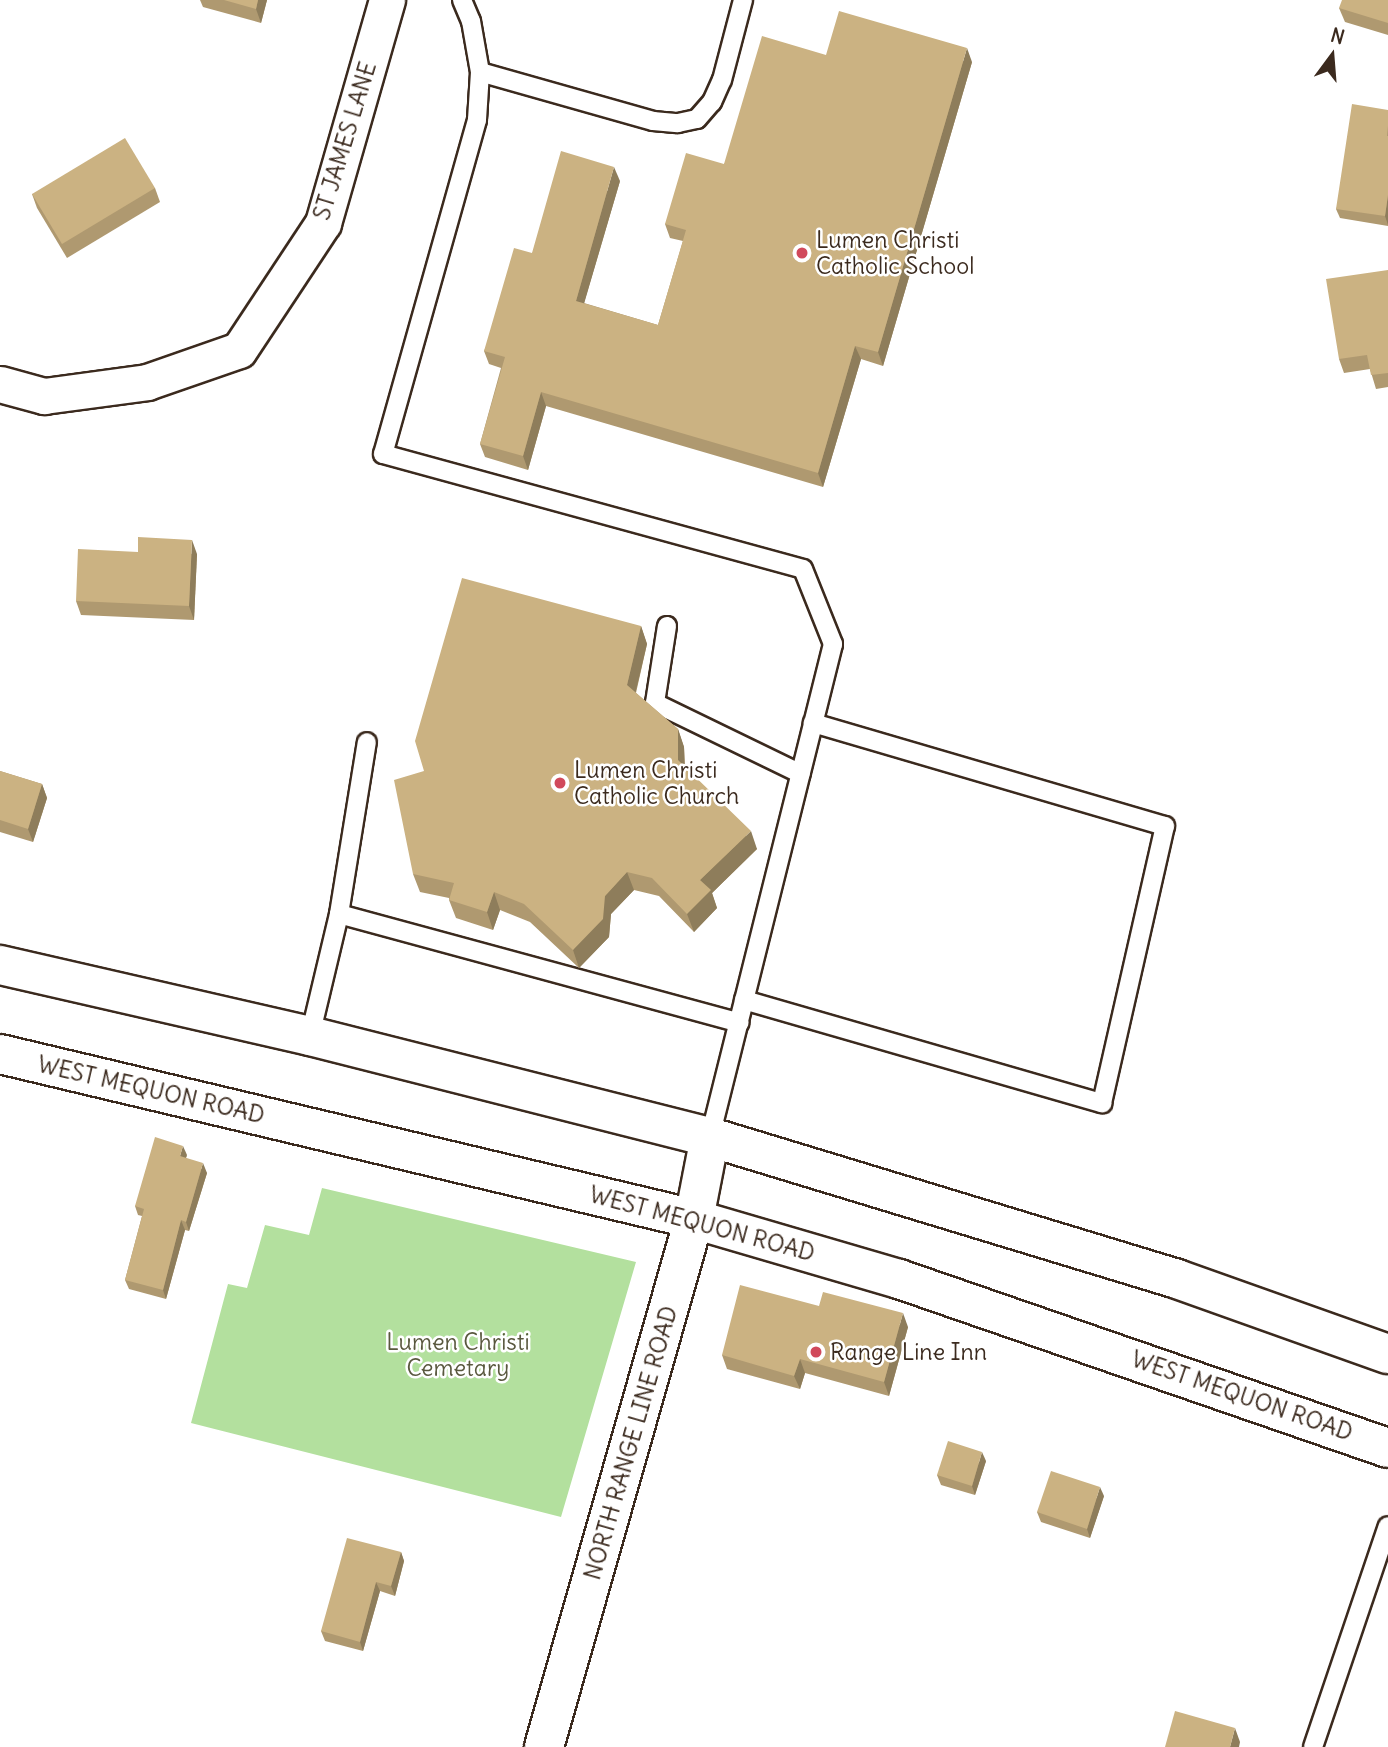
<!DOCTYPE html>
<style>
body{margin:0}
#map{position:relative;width:1388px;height:1747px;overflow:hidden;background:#fff;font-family:Delius,sans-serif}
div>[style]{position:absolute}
.green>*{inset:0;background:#b3e09e}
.roads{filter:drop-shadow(2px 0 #3b2a1e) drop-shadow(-2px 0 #3b2a1e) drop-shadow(0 2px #3b2a1e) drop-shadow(0 -2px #3b2a1e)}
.service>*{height:18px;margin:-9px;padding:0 9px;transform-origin:9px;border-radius:9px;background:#fff}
.minor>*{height:35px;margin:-17.5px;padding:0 17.5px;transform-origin:17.5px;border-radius:17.5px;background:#fff}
.tertiary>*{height:38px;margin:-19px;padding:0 19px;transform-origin:19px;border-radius:19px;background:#fff}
.primary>*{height:38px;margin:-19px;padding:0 19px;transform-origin:19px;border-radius:19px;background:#fff}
.wall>*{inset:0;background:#af9970}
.shaded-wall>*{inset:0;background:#8e7d5b}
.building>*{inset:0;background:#cbb282}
.dots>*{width:19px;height:19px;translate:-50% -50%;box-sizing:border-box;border:4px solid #fff;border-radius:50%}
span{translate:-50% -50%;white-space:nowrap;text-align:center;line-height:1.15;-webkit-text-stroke:5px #fff;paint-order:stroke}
.street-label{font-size:23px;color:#3b2a1e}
.poi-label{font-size:23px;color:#3b2a1e}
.left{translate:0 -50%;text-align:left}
.park-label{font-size:23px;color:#59583e}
.north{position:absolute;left:1297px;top:21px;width:70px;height:70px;-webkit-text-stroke:5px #fff;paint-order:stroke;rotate:16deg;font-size:19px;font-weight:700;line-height:28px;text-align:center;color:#3b2a1e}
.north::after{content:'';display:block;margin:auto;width:24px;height:32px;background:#3b2a1e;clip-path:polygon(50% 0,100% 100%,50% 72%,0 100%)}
</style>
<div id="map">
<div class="green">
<div style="clip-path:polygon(322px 1188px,636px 1262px,561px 1517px,191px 1423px,228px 1284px,247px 1288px,265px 1225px,309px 1235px)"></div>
</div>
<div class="roads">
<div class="service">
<div style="left:462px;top:0;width:23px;rotate:67deg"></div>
<div style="left:471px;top:21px;width:52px;rotate:80deg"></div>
<div style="left:480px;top:72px;width:48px;rotate:93.6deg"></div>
<div style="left:477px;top:120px;width:347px;rotate:105.7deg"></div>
<div style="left:383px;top:454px;width:435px;rotate:15.3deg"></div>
<div style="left:803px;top:569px;width:81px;rotate:68.2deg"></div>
<div style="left:833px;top:644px;width:508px;rotate:104.01deg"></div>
<div style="left:480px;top:72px;width:180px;rotate:15.8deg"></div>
<div style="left:653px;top:121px;width:25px;rotate:5deg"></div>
<div style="left:678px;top:123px;width:19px;rotate:-12deg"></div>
<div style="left:697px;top:119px;width:23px;rotate:-49deg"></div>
<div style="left:712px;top:102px;width:24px;rotate:-66deg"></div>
<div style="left:722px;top:80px;width:83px;rotate:-75.3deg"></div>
<div style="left:667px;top:626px;width:78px;rotate:98.9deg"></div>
<div style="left:655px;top:703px;width:162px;rotate:25.9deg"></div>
<div style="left:339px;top:914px;width:415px;rotate:15.2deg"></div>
<div style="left:744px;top:1000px;width:373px;rotate:16.1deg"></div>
<div style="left:1102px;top:1103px;width:284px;rotate:-77.2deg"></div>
<div style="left:1165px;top:826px;width:367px;rotate:-163.7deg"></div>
<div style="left:310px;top:1036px;width:125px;rotate:-76.6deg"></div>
<div style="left:339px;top:914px;width:174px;rotate:-80.8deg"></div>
<div style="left:1313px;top:1747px;width:233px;rotate:-71.3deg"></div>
</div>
<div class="minor">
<div style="left:0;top:384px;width:46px;rotate:15.3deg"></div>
<div style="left:44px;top:396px;width:104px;rotate:-7.7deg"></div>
<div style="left:147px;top:382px;width:97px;rotate:-19.2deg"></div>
<div style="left:239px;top:350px;width:152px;rotate:-56.5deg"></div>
<div style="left:323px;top:223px;width:232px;rotate:-74deg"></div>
</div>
<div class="tertiary">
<div style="left:544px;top:1747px;width:549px;rotate:-74.14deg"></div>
<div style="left:694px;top:1219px;width:84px;rotate:-79deg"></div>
</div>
<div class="primary">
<div style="left:0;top:965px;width:318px;rotate:12.9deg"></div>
<div style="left:310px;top:1036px;width:413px;rotate:14.2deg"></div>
<div style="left:710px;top:1137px;width:488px;rotate:16.9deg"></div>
<div style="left:1177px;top:1279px;width:224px;rotate:19.6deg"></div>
<div style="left:0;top:1054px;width:713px;rotate:13.37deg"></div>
<div style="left:694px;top:1219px;width:214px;rotate:16.3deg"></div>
<div style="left:899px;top:1279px;width:517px;rotate:19.07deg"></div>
</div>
</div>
<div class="wall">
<div style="clip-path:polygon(200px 0,267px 0,261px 23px,203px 7px)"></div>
<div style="clip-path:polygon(1388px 0,1388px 35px,1345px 22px,1339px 8px)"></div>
<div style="clip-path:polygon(826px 55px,972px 62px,883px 366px,861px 359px,823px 487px,546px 406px,528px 470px,485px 457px,480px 444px,501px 368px,489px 364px,484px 351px,532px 253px,620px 181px,584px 303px,658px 325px,683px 241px,670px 238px,665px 224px,724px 164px)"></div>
<div style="clip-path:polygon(1388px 110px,1388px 226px,1340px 218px,1336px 209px)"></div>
<div style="clip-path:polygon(155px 188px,160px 202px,67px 258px,37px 208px,32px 194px)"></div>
<div style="clip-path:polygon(1388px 270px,1388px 387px,1376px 389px,1370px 369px,1344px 373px,1339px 359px)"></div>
<div style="clip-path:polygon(138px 552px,197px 554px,194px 620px,81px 615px,76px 601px)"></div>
<div style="clip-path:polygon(641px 626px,647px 644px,636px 693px,678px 729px,684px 747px,685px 766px,757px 849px,712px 893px,717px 908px,694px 932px,659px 896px,634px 890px,611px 914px,609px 937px,579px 968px,530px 922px,500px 910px,493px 930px,456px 918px,449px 900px,449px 898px,420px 892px,413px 874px,424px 771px)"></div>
<div style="clip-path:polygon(0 771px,42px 784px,47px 798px,33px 842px,0 832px)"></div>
<div style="clip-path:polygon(187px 1155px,186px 1158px,207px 1173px,189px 1231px,185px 1230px,166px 1299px,129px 1289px,125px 1280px,142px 1216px,138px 1215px,135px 1206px)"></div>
<div style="clip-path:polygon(819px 1306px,908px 1327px,889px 1396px,805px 1373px,800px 1389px,727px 1369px,722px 1355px)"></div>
<div style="clip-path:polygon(986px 1461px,975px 1495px,941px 1485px,937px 1475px)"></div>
<div style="clip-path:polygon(1104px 1496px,1090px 1538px,1041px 1522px,1037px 1512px)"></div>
<div style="clip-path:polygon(401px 1552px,404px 1561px,395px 1596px,380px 1591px,363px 1651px,325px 1641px,321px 1631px)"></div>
</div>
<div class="shaded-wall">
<div style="clip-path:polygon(258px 0,267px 0,261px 23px,256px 9px)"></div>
<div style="clip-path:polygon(967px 48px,972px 62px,883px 366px,878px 352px)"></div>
<div style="clip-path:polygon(614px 167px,620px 181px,581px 314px,576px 301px)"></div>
<div style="clip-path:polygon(1388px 195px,1388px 225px,1385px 216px)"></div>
<div style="clip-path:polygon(855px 346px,861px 359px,823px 487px,818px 473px)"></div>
<div style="clip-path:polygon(541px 392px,546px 406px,528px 470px,523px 456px)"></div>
<div style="clip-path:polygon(192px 540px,197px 554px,194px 620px,189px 606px)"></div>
<div style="clip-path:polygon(641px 626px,647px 644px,633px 703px,627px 685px)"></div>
<div style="clip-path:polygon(678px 729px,684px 747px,685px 778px,678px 760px)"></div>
<div style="clip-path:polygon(42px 784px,47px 798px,33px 842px,28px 829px)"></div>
<div style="clip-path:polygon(751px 831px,757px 849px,712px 893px,717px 908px,694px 932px,687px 914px,700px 880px)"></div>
<div style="clip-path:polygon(627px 872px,634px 890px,611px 914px,609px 937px,579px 968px,573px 950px,605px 896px)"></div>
<div style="clip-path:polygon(494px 892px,500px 910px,493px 930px,487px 912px)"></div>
<div style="clip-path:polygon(183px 1146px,187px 1155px,183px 1166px,180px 1156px)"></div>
<div style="clip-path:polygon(203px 1163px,207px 1173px,189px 1231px,186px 1222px)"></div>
<div style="clip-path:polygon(181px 1220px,185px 1230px,166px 1299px,163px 1290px)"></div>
<div style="clip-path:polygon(903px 1313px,908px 1327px,889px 1396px,884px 1382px)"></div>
<div style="clip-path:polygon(800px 1359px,805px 1373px,800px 1389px,794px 1376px)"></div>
<div style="clip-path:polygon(982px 1452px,986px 1461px,975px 1495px,972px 1486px)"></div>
<div style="clip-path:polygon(1100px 1487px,1104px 1496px,1090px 1538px,1087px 1529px)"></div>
<div style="clip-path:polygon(401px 1552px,404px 1561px,395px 1596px,391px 1586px)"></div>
<div style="clip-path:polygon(376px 1582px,380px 1591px,363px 1651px,360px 1642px)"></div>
<div style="clip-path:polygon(1235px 1728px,1240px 1742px,1239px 1747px,1230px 1747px)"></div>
</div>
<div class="building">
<div style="clip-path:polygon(224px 0,258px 0,256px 9px)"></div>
<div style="clip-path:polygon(1342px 0,1388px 0,1388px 23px,1339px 8px)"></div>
<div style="clip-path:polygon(839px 11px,967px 48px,878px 352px,855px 346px,818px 473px,541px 392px,523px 456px,480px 444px,505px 357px,484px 351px,514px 248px,532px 253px,561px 151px,614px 167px,576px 301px,658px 325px,686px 230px,665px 224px,686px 153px,724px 164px,762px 36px,826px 55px)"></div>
<div style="clip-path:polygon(1352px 104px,1388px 110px,1388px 126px,1387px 136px,1388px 136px,1388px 195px,1385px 216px,1336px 209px)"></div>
<div style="clip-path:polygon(125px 138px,155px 188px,62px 244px,32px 194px)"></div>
<div style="clip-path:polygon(1388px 270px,1388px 373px,1371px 375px,1367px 355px,1339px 359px,1326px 279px)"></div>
<div style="clip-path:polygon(138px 537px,192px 540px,189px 606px,76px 601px,78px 549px,138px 552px)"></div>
<div style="clip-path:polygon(462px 578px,641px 626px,627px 685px,678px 729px,678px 760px,751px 831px,700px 880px,711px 890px,687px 914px,652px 878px,627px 872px,605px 896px,603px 919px,573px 950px,524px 904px,494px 892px,487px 912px,449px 900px,454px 883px,413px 874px,394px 780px,424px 771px,415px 741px)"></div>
<div style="clip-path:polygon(0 771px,42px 784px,28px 829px,0 820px)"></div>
<div style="clip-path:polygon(155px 1137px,183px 1146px,180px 1156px,203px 1163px,186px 1222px,181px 1220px,163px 1290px,125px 1280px,144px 1209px,135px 1206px)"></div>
<div style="clip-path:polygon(740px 1285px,819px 1306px,823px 1292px,903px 1313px,884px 1382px,800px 1359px,794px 1376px,722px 1355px)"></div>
<div style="clip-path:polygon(948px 1441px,982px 1452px,972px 1486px,937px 1475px)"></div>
<div style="clip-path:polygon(1051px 1471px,1100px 1487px,1087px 1529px,1037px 1512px)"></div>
<div style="clip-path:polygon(347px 1538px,401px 1552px,391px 1586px,376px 1582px,360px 1642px,321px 1631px)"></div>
<div style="clip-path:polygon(1175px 1711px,1235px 1728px,1230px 1747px,1165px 1747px)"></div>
</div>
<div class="dots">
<div style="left:802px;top:253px;background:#d1495b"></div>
<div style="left:560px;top:783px;background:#d1495b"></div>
<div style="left:816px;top:1352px;background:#d1495b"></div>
</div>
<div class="street-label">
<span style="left:345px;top:141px;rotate:-73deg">ST JAMES LANE</span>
<span style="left:151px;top:1090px;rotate:13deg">WEST MEQUON ROAD</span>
<span style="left:702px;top:1224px;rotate:15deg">WEST MEQUON ROAD</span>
<span style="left:1242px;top:1396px;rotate:19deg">WEST MEQUON ROAD</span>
<span style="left:631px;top:1443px;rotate:-74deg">NORTH RANGE LINE ROAD</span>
</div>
<div class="poi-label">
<span class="left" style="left:816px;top:253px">Lumen Christi<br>Catholic School</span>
<span class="left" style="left:574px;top:783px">Lumen Christi<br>Catholic Church</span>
<span class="left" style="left:830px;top:1352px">Range Line Inn</span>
</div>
<div class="park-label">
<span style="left:458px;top:1355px">Lumen Christi<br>Cemetary</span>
</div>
<div class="north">N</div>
</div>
